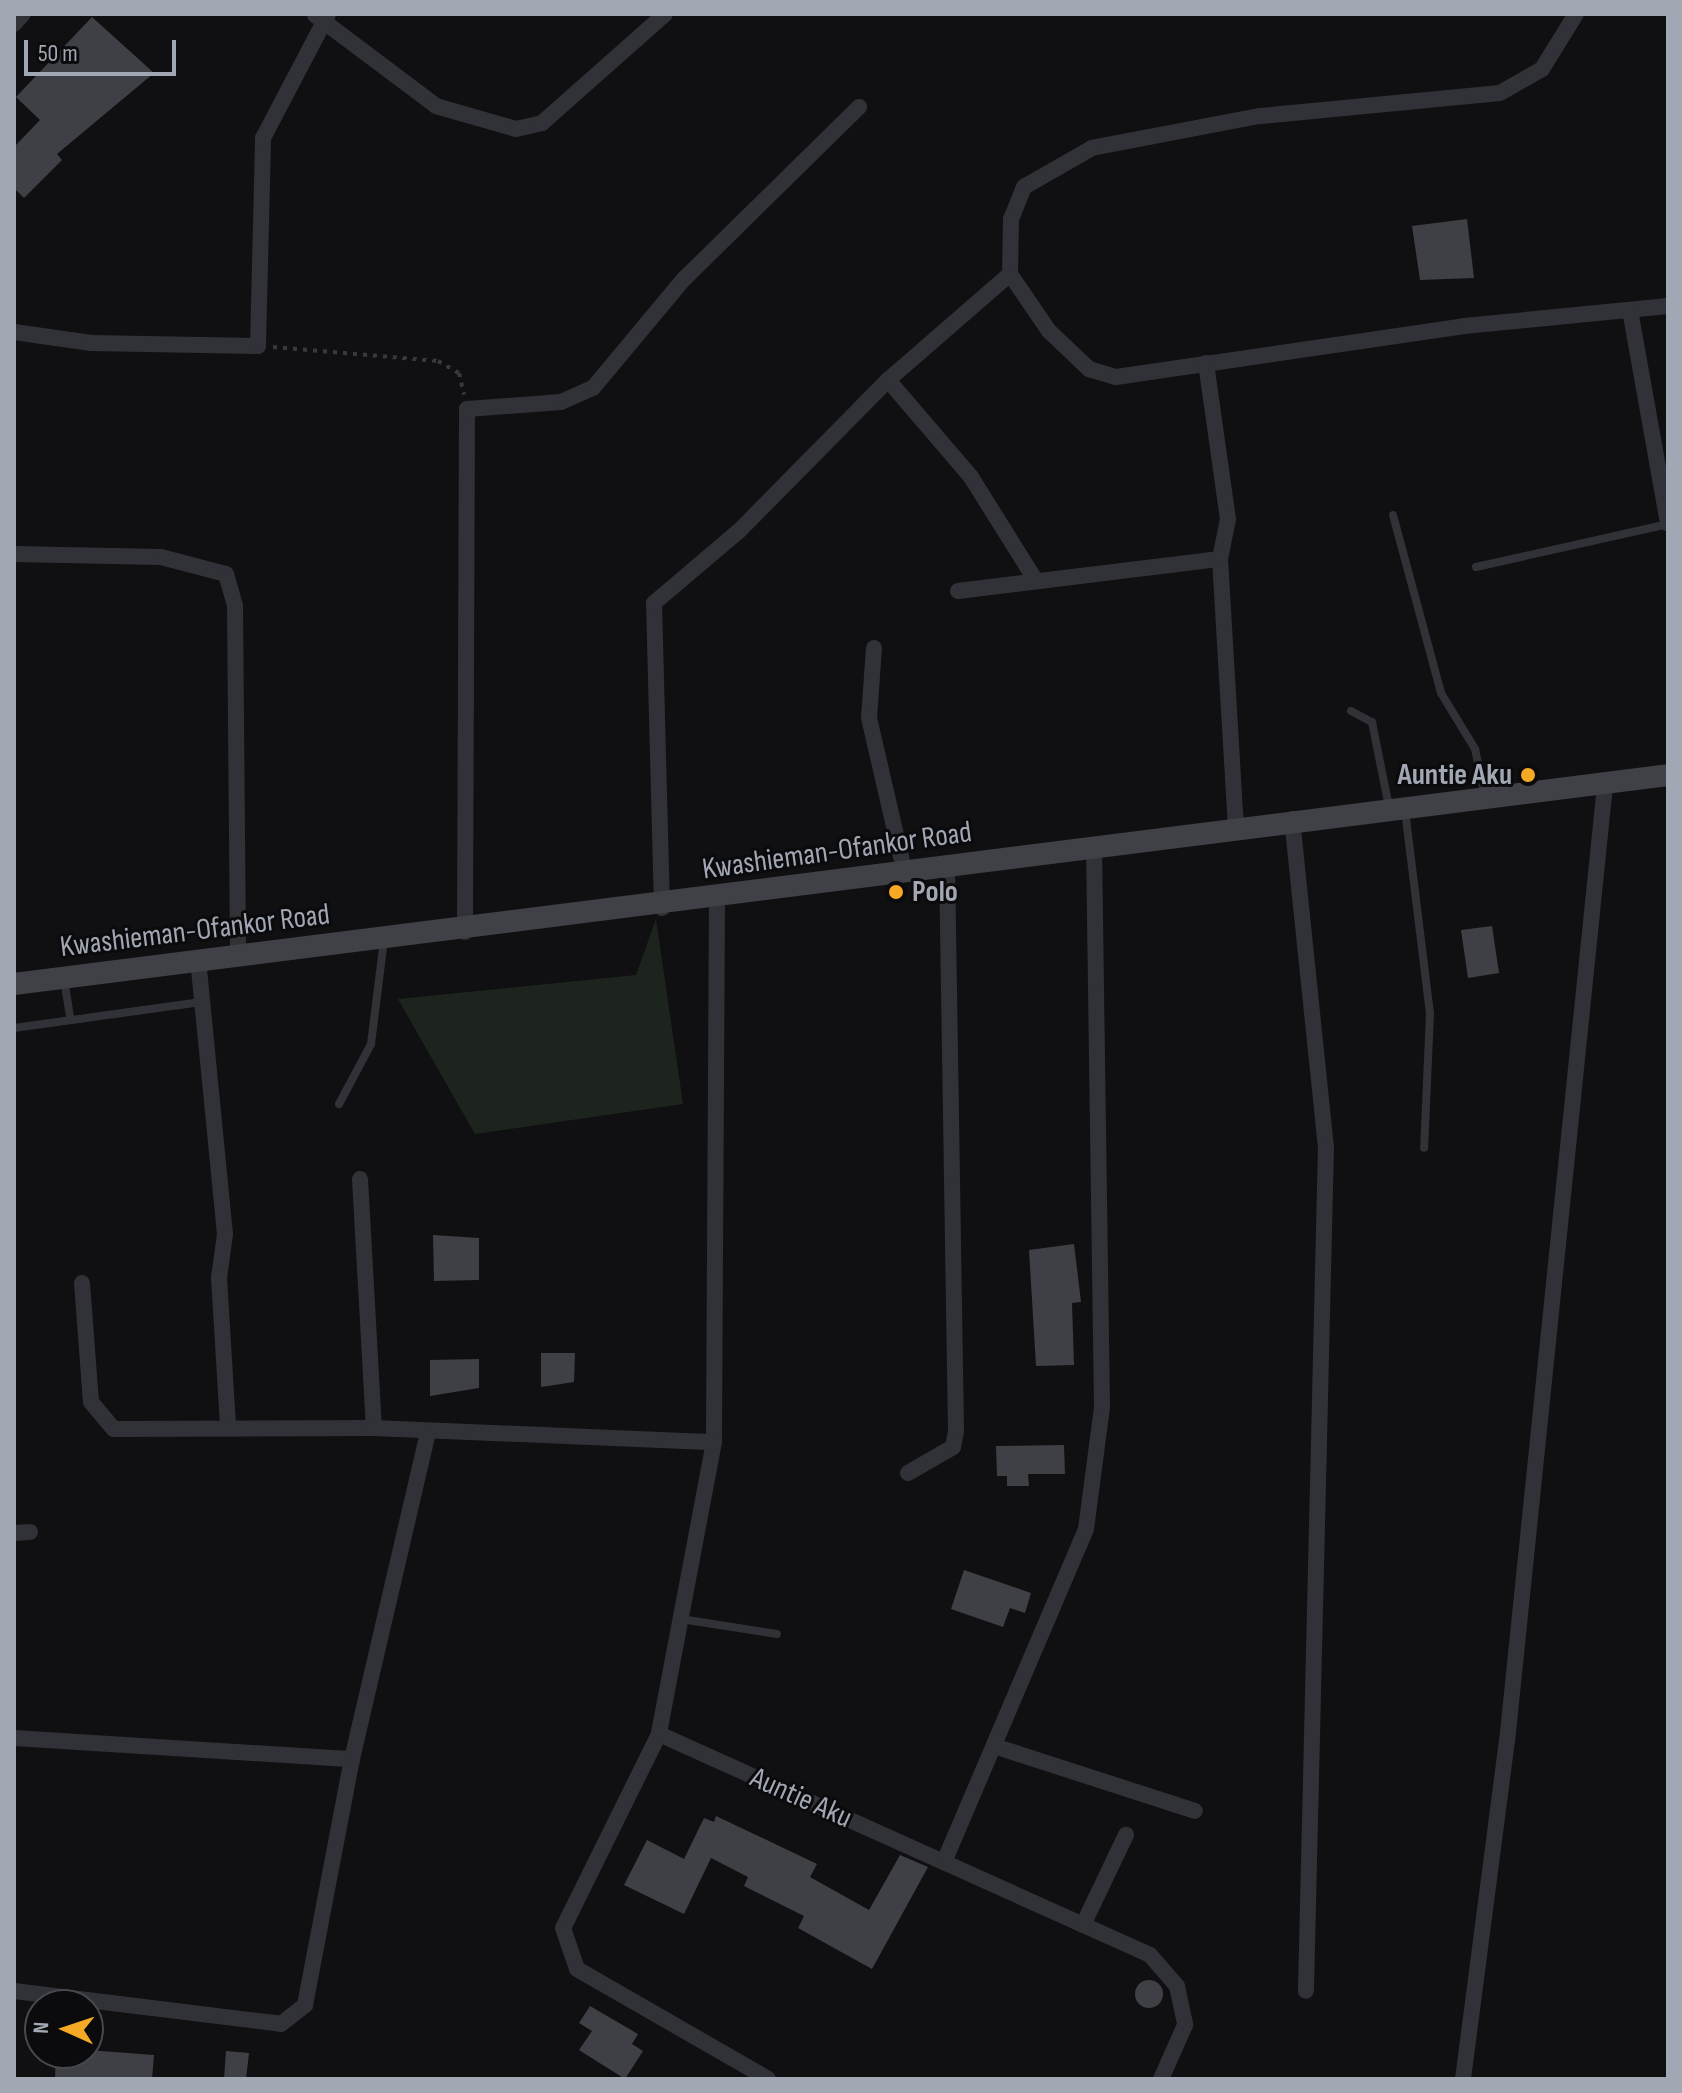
<!DOCTYPE html>
<style>
body{margin:0}
#map{position:relative;width:1682px;height:2093px;overflow:hidden;background:#101012;font-family:"Sofia Sans Condensed",sans-serif}
div>[style]{position:absolute}
.green>*{inset:0;background:#1d241d}
.building>*{inset:0;background:#3f4045}
.round{border-radius:50%}
.path>*{height:4px;margin-top:-2px;transform-origin:0;background:repeating-linear-gradient(90deg,#37393e 0 4px,transparent 0 10px)}
.service>*{height:8px;margin:-4px;padding:0 4px;transform-origin:4px;border-radius:4px;background:#313237}
.minor>*{height:16px;margin:-8px;padding:0 8px;transform-origin:8px;border-radius:8px;background:#313237}
.secondary>*{height:22px;margin:-11px;padding:0 11px;transform-origin:11px;border-radius:11px;background:#3f4147}
.dots>*{width:22px;height:22px;translate:-50% -50%;box-sizing:border-box;border:4px solid #0b0b0d;border-radius:50%}
span{translate:-50% -50%;white-space:nowrap;text-align:center;line-height:1.15;-webkit-text-stroke:6px #0b0b0d;paint-order:stroke}
.poi-label{font-size:30px;color:#a1a7b3;font-weight:700}
.right{translate:-100% -50%;text-align:right}
.left{translate:0 -50%;text-align:left}
.street-label{font-size:30px;color:#a1a7b3}
.frame{position:absolute;inset:0;border:16px solid #a1a7b3;pointer-events:none}
.north{position:absolute;left:24px;top:1989px;width:80px;height:80px;box-sizing:border-box;background:#0b0b0d;border:2px solid #47494f;border-radius:50%;rotate:273deg;font-size:22px;font-weight:700;line-height:32px;text-align:center;color:#a1a7b3}
.north::after{content:'';display:block;margin:auto;width:28px;height:36px;background:#f5a925;clip-path:polygon(50% 0,100% 100%,50% 72%,0 100%)}
.scale{position:absolute;left:24px;top:40px;width:152px;height:36px;box-sizing:border-box;border:4px solid #a1a7b3;border-top:0;padding-left:10px;font-size:24px;line-height:28px;white-space:nowrap;color:#a1a7b3;-webkit-text-stroke:6px #0b0b0d;paint-order:stroke}
</style>
<div id="map">
<div class="green">
<div style="clip-path:polygon(656px 919px,683px 1104px,475px 1134px,398px 999px,636px 975px)"></div>
</div>
<div class="building">
<div style="clip-path:polygon(92px 17px,154px 73px,57px 154px,62px 160px,24px 198px,14px 188px,14px 147px,40px 120px,16px 97px)"></div>
<div style="clip-path:polygon(1467px 219px,1474px 278px,1420px 280px,1412px 226px)"></div>
<div style="clip-path:polygon(1492px 926px,1499px 973px,1468px 978px,1461px 930px)"></div>
<div style="clip-path:polygon(433px 1235px,479px 1238px,479px 1280px,434px 1281px)"></div>
<div style="clip-path:polygon(1074px 1244px,1081px 1302px,1072px 1303px,1074px 1365px,1036px 1366px,1029px 1250px)"></div>
<div style="clip-path:polygon(541px 1353px,575px 1353px,574px 1382px,541px 1387px)"></div>
<div style="clip-path:polygon(479px 1359px,479px 1388px,430px 1396px,430px 1360px)"></div>
<div style="clip-path:polygon(1064px 1445px,1065px 1474px,1028px 1474px,1029px 1486px,1007px 1486px,1007px 1476px,997px 1476px,996px 1446px)"></div>
<div style="clip-path:polygon(964px 1570px,1031px 1593px,1025px 1613px,1010px 1608px,1003px 1627px,951px 1609px)"></div>
<div style="clip-path:polygon(716px 1816px,817px 1864px,810px 1877px,869px 1910px,900px 1855px,928px 1867px,872px 1969px,798px 1928px,804px 1916px,744px 1886px,748px 1877px,711px 1858px,684px 1914px,624px 1885px,647px 1840px,684px 1859px,704px 1818px,714px 1822px)"></div>
<div class="round" style="left:1135px;top:1980px;width:28px;height:28px"></div>
<div style="clip-path:polygon(590px 2006px,638px 2034px,632px 2044px,643px 2051px,625px 2079px,579px 2050px,592px 2031px,579px 2023px)"></div>
<div style="clip-path:polygon(88px 2050px,154px 2055px,152px 2079px,55px 2079px,56px 2053px)"></div>
<div style="clip-path:polygon(226px 2051px,249px 2053px,246px 2079px,224px 2079px)"></div>
</div>
<div class="path">
<div style="left:273px;top:347px;width:166px;rotate:4.8deg"></div>
<div style="left:438px;top:361px;width:24px;rotate:30deg"></div>
<div style="left:459px;top:373px;width:22px;rotate:77deg"></div>
</div>
<div class="service">
<div style="left:1393px;top:515px;width:184px;rotate:74.9deg"></div>
<div style="left:1441px;top:693px;width:66px;rotate:58.7deg"></div>
<div style="left:1475px;top:749px;width:49px;rotate:78.2deg"></div>
<div style="left:1476px;top:567px;width:197px;rotate:-12.6deg"></div>
<div style="left:1351px;top:711px;width:24px;rotate:28deg"></div>
<div style="left:1372px;top:722px;width:87px;rotate:78.7deg"></div>
<div style="left:1405px;top:810px;width:205px;rotate:83deg"></div>
<div style="left:1430px;top:1013px;width:135px;rotate:92.5deg"></div>
<div style="left:64px;top:979px;width:39px;rotate:81deg"></div>
<div style="left:14px;top:1028px;width:189px;rotate:-7.9deg"></div>
<div style="left:339px;top:1104px;width:68px;rotate:-61.9deg"></div>
<div style="left:371px;top:1044px;width:106px;rotate:-82.9deg"></div>
<div style="left:681px;top:1619px;width:97px;rotate:8.9deg"></div>
</div>
<div class="minor">
<div style="left:1576px;top:14px;width:65px;rotate:121.7deg"></div>
<div style="left:1542px;top:69px;width:48px;rotate:150.3deg"></div>
<div style="left:1500px;top:93px;width:242px;rotate:174.5deg"></div>
<div style="left:1259px;top:116px;width:170px;rotate:169.2deg"></div>
<div style="left:1092px;top:148px;width:78px;rotate:150.2deg"></div>
<div style="left:1024px;top:187px;width:35px;rotate:112deg"></div>
<div style="left:1011px;top:219px;width:55px;rotate:91deg"></div>
<div style="left:1010px;top:274px;width:69px;rotate:55.6deg"></div>
<div style="left:1049px;top:331px;width:55px;rotate:43.5deg"></div>
<div style="left:1089px;top:369px;width:28px;rotate:17deg"></div>
<div style="left:1116px;top:377px;width:352px;rotate:-8.3deg"></div>
<div style="left:1464px;top:326px;width:205px;rotate:-5.6deg"></div>
<div style="left:315px;top:15px;width:151px;rotate:36.9deg"></div>
<div style="left:436px;top:106px;width:83px;rotate:16deg"></div>
<div style="left:516px;top:129px;width:27px;rotate:-13deg"></div>
<div style="left:542px;top:123px;width:164px;rotate:-41.5deg"></div>
<div style="left:14px;top:24px;width:13px;rotate:-48deg"></div>
<div style="left:1630px;top:310px;width:217px;rotate:79.9deg"></div>
<div style="left:14px;top:332px;width:78px;rotate:8.1deg"></div>
<div style="left:91px;top:343px;width:167px;rotate:1deg"></div>
<div style="left:258px;top:346px;width:208px;rotate:-88.6deg"></div>
<div style="left:263px;top:138px;width:140px;rotate:-62.3deg"></div>
<div style="left:1206px;top:363px;width:158px;rotate:82deg"></div>
<div style="left:1228px;top:519px;width:41px;rotate:101.3deg"></div>
<div style="left:1220px;top:559px;width:266px;rotate:86.6deg"></div>
<div style="left:888px;top:380px;width:128px;rotate:49.4deg"></div>
<div style="left:971px;top:477px;width:119px;rotate:58deg"></div>
<div style="left:14px;top:554px;width:147px;rotate:1.2deg"></div>
<div style="left:161px;top:557px;width:67px;rotate:14.7deg"></div>
<div style="left:226px;top:574px;width:33px;rotate:74deg"></div>
<div style="left:235px;top:606px;width:349px;rotate:89.5deg"></div>
<div style="left:958px;top:591px;width:264px;rotate:-7deg"></div>
<div style="left:874px;top:648px;width:70px;rotate:94.1deg"></div>
<div style="left:869px;top:718px;width:156px;rotate:77deg"></div>
<div style="left:1292px;top:819px;width:329px;rotate:84.1deg"></div>
<div style="left:1326px;top:1146px;width:845px;rotate:91.36deg"></div>
<div style="left:717px;top:898px;width:544px;rotate:90.32deg"></div>
<div style="left:714px;top:1442px;width:297px;rotate:100.7deg"></div>
<div style="left:659px;top:1734px;width:216px;rotate:116.3deg"></div>
<div style="left:563px;top:1928px;width:43px;rotate:71.1deg"></div>
<div style="left:577px;top:1969px;width:220px;rotate:29.9deg"></div>
<div style="left:662px;top:908px;width:305px;rotate:-91.5deg"></div>
<div style="left:654px;top:603px;width:111px;rotate:-40.3deg"></div>
<div style="left:739px;top:531px;width:212px;rotate:-45.4deg"></div>
<div style="left:888px;top:380px;width:162px;rotate:-41deg"></div>
<div style="left:465px;top:932px;width:523px;rotate:-89.78deg"></div>
<div style="left:467px;top:409px;width:94px;rotate:-4.3deg"></div>
<div style="left:561px;top:402px;width:35px;rotate:-24deg"></div>
<div style="left:593px;top:388px;width:141px;rotate:-50.2deg"></div>
<div style="left:683px;top:280px;width:247px;rotate:-44.5deg"></div>
<div style="left:198px;top:959px;width:276px;rotate:84.4deg"></div>
<div style="left:225px;top:1234px;width:44px;rotate:97.8deg"></div>
<div style="left:219px;top:1278px;width:149px;rotate:86.5deg"></div>
<div style="left:360px;top:1179px;width:249px;rotate:86.8deg"></div>
<div style="left:82px;top:1283px;width:119px;rotate:85.7deg"></div>
<div style="left:91px;top:1402px;width:35px;rotate:50deg"></div>
<div style="left:114px;top:1429px;width:260px;rotate:-0.2deg"></div>
<div style="left:374px;top:1428px;width:340px;rotate:2.4deg"></div>
<div style="left:908px;top:1473px;width:52px;rotate:-30deg"></div>
<div style="left:953px;top:1447px;width:16px;rotate:-79deg"></div>
<div style="left:956px;top:1431px;width:566px;rotate:-90.91deg"></div>
<div style="left:14px;top:1533px;width:16px;rotate:-4deg"></div>
<div style="left:659px;top:1734px;width:538px;rotate:24.23deg"></div>
<div style="left:1150px;top:1955px;width:41px;rotate:48.9deg"></div>
<div style="left:1177px;top:1986px;width:40px;rotate:78deg"></div>
<div style="left:1185px;top:2025px;width:59px;rotate:114deg"></div>
<div style="left:14px;top:1738px;width:339px;rotate:3.6deg"></div>
<div style="left:994px;top:1746px;width:211px;rotate:17.9deg"></div>
<div style="left:944px;top:1862px;width:362px;rotate:-66.9deg"></div>
<div style="left:1086px;top:1529px;width:123px;rotate:-82.5deg"></div>
<div style="left:1102px;top:1407px;width:560px;rotate:-90.82deg"></div>
<div style="left:1083px;top:1925px;width:100px;rotate:-64.5deg"></div>
<div style="left:14px;top:1991px;width:269px;rotate:7deg"></div>
<div style="left:281px;top:2024px;width:31px;rotate:-38deg"></div>
<div style="left:305px;top:2005px;width:250px;rotate:-79.2deg"></div>
<div style="left:352px;top:1759px;width:335px;rotate:-76.9deg"></div>
<div style="left:1463px;top:2079px;width:340px;rotate:-82.6deg"></div>
<div style="left:1507px;top:1742px;width:961px;rotate:-84.15deg"></div>
</div>
<div class="secondary">
<div style="left:14px;top:984px;width:1667px;rotate:-7.2deg"></div>
</div>
<div class="dots">
<div style="left:1528px;top:775px;background:#f5a925"></div>
<div style="left:896px;top:892px;background:#f5a925"></div>
</div>
<div class="poi-label">
<span class="right" style="left:1512px;top:775px">Auntie Aku</span>
<span class="left" style="left:912px;top:892px">Polo</span>
</div>
<div class="street-label">
<span style="left:837px;top:851px;rotate:-8deg">Kwashieman-Ofankor Road</span>
<span style="left:195px;top:931px;rotate:-7deg">Kwashieman-Ofankor Road</span>
<span style="left:801px;top:1798px;rotate:24deg">Auntie Aku</span>
</div>
<div class="frame"></div>
<div class="north">N</div>
<div class="scale">50 m</div>
</div>
